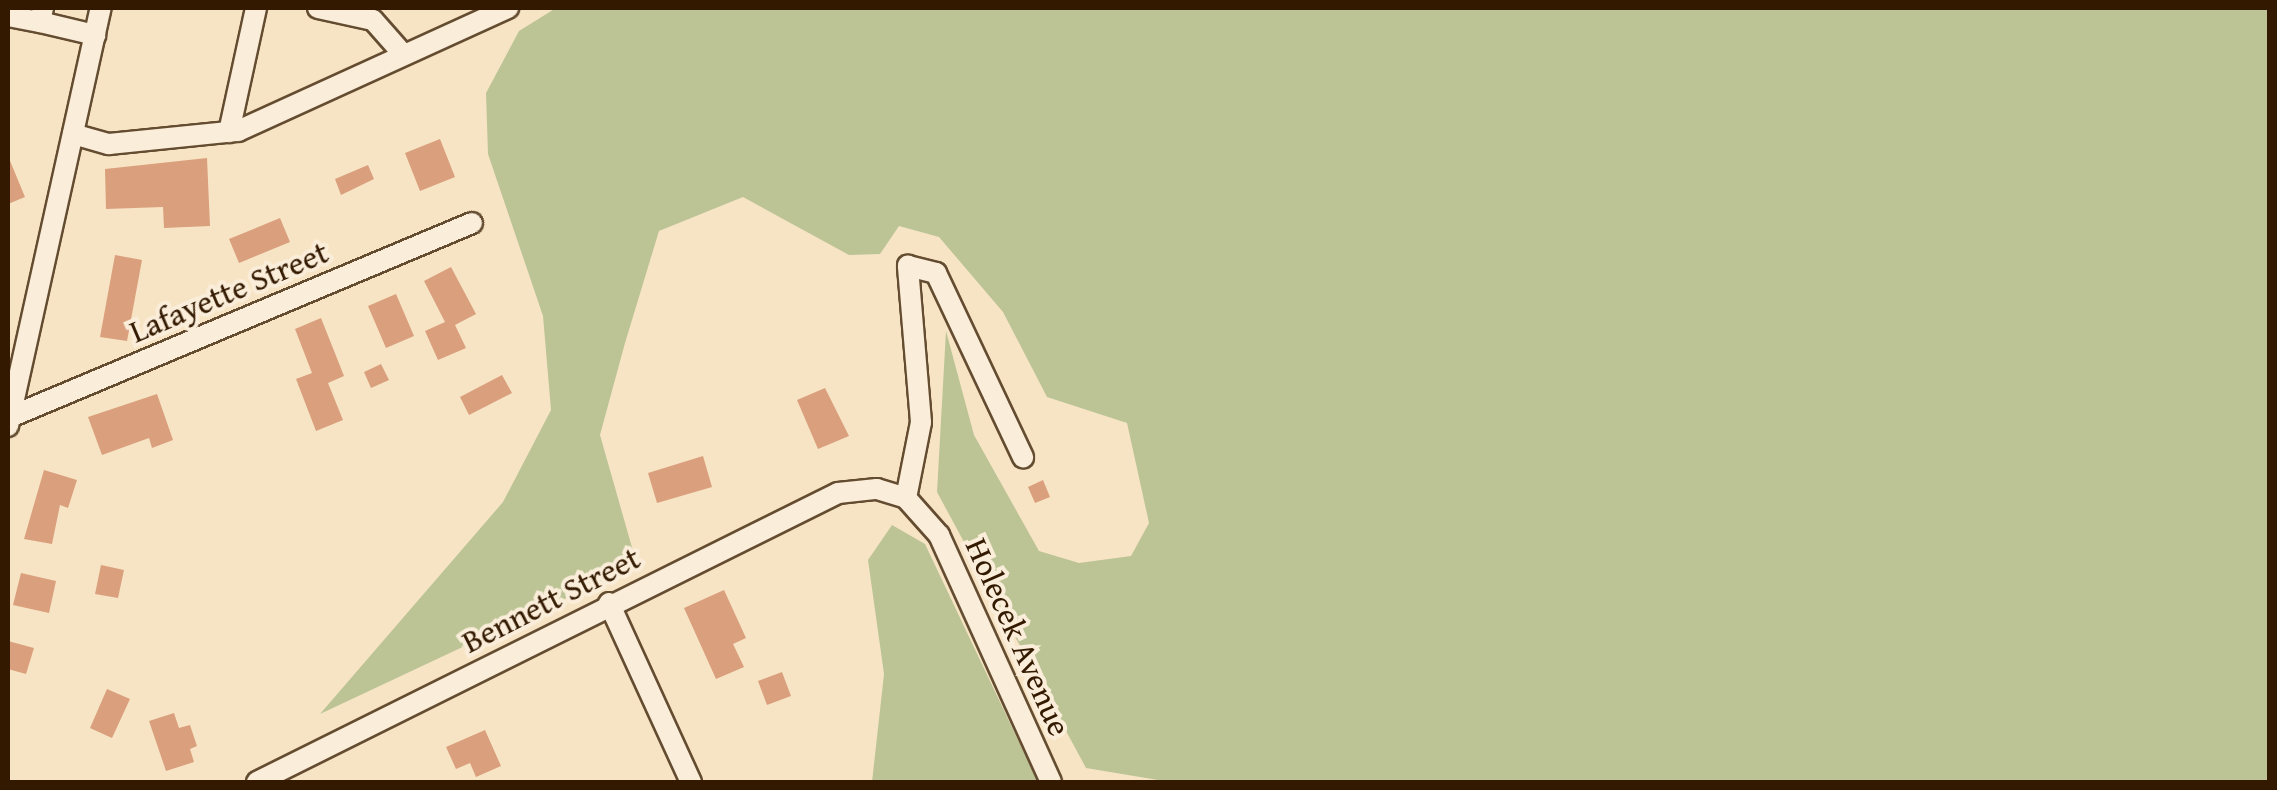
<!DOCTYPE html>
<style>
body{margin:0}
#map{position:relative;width:2277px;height:790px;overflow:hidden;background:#f7e4c4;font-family:"Gentium Book Plus",serif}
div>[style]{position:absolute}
.green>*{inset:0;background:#bcc495}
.building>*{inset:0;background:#da9f7d}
.roads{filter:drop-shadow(2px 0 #644c31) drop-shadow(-2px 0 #644c31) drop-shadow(0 2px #644c31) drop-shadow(0 -2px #644c31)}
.minor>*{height:20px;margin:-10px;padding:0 10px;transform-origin:10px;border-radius:10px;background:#faedd9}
span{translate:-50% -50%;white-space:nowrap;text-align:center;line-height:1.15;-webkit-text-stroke:8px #faedd9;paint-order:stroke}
.street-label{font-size:32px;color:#331900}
.frame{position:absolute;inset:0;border:10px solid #331900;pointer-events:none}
</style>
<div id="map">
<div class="green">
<div style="clip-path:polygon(556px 8px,2269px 8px,2269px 782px,1170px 782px,1086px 768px,937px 492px,946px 331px,974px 435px,1039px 551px,1079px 563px,1131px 556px,1149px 523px,1127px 423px,1047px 397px,1003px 312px,939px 237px,899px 226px,880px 254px,849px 255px,743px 197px,659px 231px,625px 343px,600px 435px,637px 565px,320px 714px,503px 502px,551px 410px,543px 316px,488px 154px,486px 93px,519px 31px)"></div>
<div style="clip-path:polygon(892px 525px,925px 544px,1038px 782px,872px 782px,884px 674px,868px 560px)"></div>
</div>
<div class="building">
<div style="clip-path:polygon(440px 139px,455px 177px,420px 191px,405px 153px)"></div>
<div style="clip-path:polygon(8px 156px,25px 197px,8px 204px)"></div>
<div style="clip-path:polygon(207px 158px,210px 226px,164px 228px,163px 207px,106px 209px,105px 169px)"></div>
<div style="clip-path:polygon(368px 165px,374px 179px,341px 195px,335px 179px)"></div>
<div style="clip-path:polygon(280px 218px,290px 242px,239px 263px,229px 239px)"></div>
<div style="clip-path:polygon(115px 255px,142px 260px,127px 341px,100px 337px)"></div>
<div style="clip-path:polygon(451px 267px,476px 314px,455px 325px,466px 348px,438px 360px,425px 331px,445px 322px,424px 281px)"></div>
<div style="clip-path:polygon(396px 294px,414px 336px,386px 348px,368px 306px)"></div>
<div style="clip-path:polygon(321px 318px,344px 376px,328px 383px,343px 420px,316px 431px,296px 379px,312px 373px,295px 329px)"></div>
<div style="clip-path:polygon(381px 364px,389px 380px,371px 388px,364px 372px)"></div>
<div style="clip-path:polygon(502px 375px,512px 393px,469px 415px,460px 397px)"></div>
<div style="clip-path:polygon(825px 388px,849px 436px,818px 449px,797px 400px)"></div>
<div style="clip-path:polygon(157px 394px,173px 440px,152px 448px,149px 438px,102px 455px,88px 417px)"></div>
<div style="clip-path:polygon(703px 456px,712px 487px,657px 503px,648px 473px)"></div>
<div style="clip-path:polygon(44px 470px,77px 480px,68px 508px,60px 505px,52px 544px,24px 539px)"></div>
<div style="clip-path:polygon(1043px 480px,1050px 497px,1035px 503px,1028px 487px)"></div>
<div style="clip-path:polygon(101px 565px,124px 570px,118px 598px,95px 594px)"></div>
<div style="clip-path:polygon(21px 573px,56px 581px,49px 613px,13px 605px)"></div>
<div style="clip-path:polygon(724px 590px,746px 638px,733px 644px,744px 667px,716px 679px,684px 608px)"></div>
<div style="clip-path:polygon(8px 641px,34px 648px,26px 674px,8px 669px)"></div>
<div style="clip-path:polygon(782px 672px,791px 696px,767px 705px,758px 681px)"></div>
<div style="clip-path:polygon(107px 689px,130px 699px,112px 738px,90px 728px)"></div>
<div style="clip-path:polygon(174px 713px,179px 728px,190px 725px,197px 746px,190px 749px,194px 762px,166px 771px,149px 721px)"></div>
<div style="clip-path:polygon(485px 730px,501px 766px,476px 777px,470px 763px,456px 769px,446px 747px)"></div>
</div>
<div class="roads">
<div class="minor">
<div style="left:43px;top:8px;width:14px;rotate:102deg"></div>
<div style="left:40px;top:22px;width:57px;rotate:13.3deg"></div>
<div style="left:318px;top:8px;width:56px;rotate:12.3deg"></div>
<div style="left:373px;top:20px;width:45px;rotate:48.6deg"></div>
<div style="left:8px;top:16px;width:33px;rotate:11deg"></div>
<div style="left:229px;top:132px;width:127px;rotate:-77.7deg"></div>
<div style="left:73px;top:134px;width:37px;rotate:16deg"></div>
<div style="left:109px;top:144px;width:130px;rotate:-5.8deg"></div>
<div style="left:238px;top:131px;width:297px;rotate:-24.5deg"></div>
<div style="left:10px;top:417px;width:501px;rotate:-22.78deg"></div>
<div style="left:8px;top:426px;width:428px;rotate:-77.5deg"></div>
<div style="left:906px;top:498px;width:77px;rotate:-78.8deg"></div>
<div style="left:921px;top:422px;width:157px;rotate:-94.8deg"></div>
<div style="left:908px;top:266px;width:29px;rotate:14deg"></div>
<div style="left:936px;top:273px;width:204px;rotate:64.7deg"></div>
<div style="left:609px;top:603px;width:197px;rotate:65.4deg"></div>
<div style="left:257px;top:782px;width:649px;rotate:-26.45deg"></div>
<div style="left:838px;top:493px;width:39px;rotate:-6deg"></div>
<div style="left:877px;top:489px;width:30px;rotate:17deg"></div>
<div style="left:906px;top:498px;width:50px;rotate:48.3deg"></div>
<div style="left:939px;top:535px;width:271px;rotate:65.6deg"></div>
</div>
</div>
<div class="street-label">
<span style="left:229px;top:292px;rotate:-23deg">Lafayette Street</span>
<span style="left:551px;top:600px;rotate:-27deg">Bennett Street</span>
<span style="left:1018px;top:637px;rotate:66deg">Holecek Avenue</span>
</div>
<div class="frame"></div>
</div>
